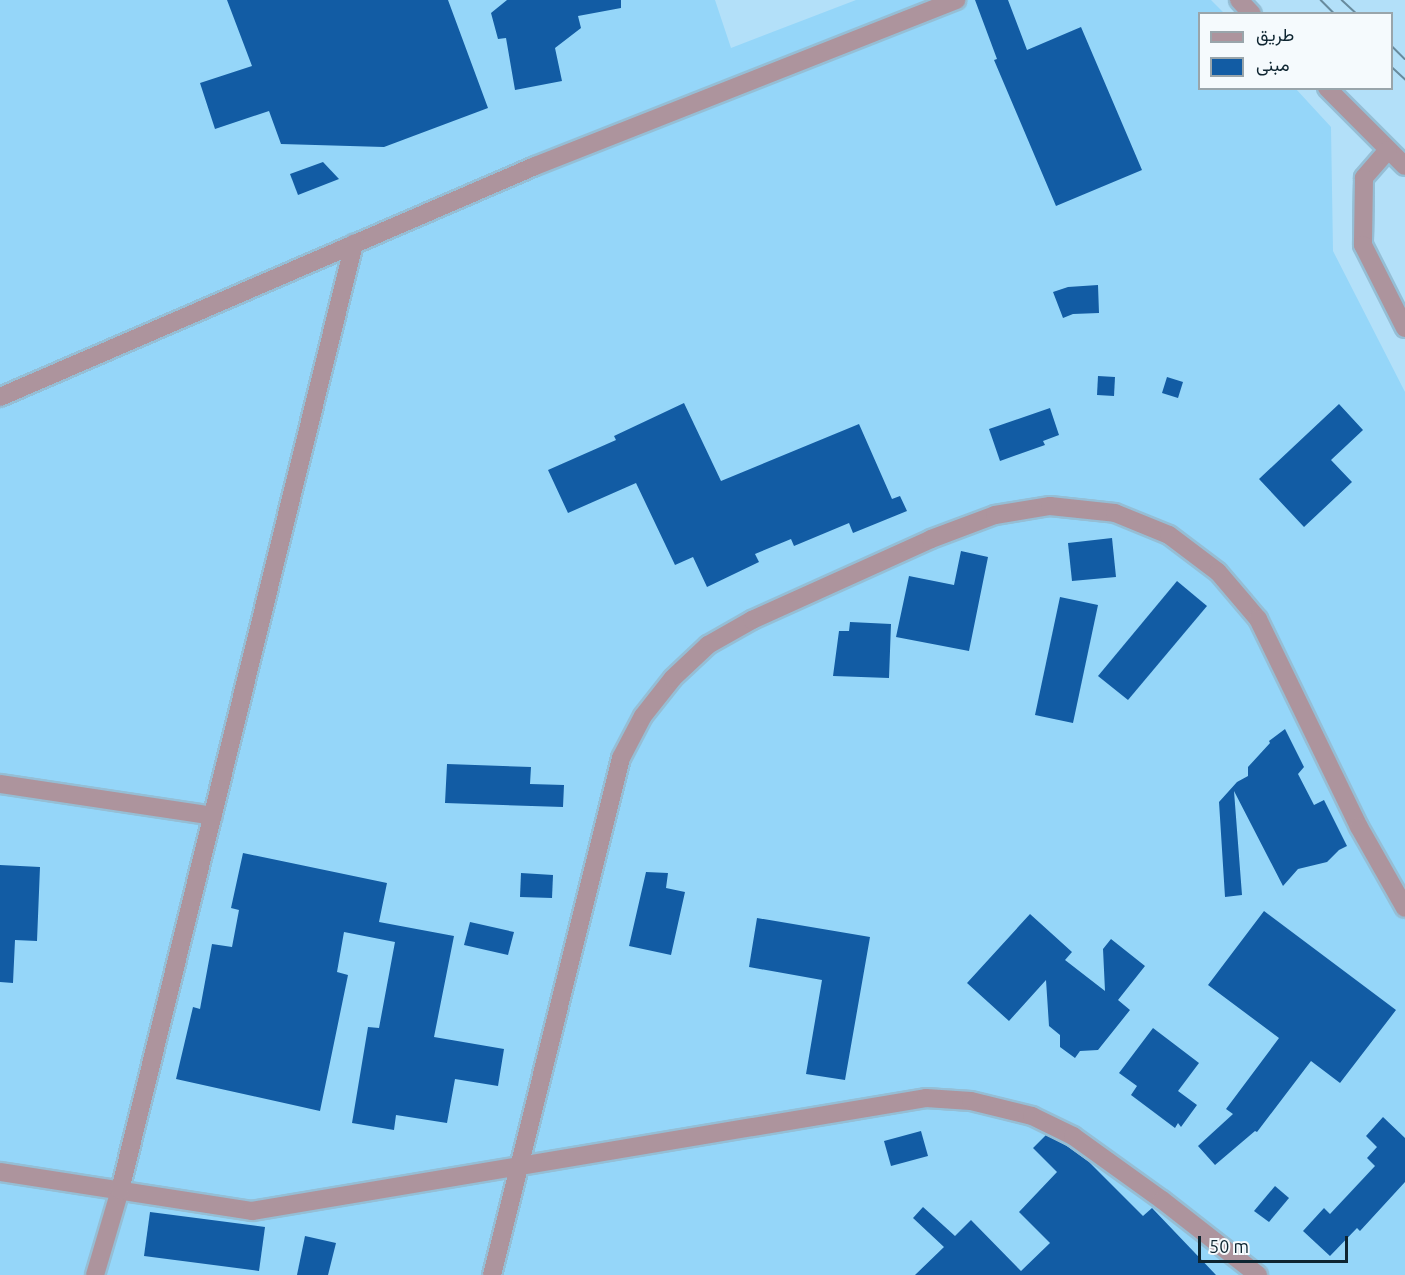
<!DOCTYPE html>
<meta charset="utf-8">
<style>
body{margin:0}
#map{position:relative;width:1405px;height:1275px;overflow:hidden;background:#b3e0f9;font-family:Ubuntu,Vazirmatn,sans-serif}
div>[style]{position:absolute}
.built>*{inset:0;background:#95d6f9}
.building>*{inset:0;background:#125ca4}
.roads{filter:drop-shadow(2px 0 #95bed5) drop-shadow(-2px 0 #95bed5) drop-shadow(0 2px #95bed5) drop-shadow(0 -2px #95bed5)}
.minor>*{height:18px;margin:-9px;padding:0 9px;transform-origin:9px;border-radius:9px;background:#ad949d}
.tram>*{height:1.5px;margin:-0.75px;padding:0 0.75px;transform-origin:0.75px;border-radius:0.75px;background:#688b9e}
span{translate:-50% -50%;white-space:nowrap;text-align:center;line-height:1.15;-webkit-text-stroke:6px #f5fafd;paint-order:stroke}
.legend{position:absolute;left:1198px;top:12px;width:195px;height:78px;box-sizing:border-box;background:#f5fafd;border:2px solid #99a5ab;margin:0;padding:8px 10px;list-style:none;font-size:18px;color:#0e2531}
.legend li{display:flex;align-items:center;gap:12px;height:30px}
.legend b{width:30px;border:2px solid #99a5ab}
.scale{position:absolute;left:1198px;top:1236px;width:150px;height:27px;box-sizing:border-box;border:3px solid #0e2531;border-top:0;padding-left:8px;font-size:18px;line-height:21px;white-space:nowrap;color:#0e2531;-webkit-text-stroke:4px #f5fafd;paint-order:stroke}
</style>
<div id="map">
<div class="built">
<div style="clip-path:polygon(0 0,715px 0,731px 48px,856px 0,1211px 0,1224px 13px,1200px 14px,1200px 88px,1296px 89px,1331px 127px,1333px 251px,1405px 392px,1405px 1275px,0 1275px)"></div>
</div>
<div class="building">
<div style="clip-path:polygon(227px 0,448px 0,488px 108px,384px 147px,281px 144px,269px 111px,215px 129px,200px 83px,252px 66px)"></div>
<div style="clip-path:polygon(507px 0,621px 0,621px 8px,578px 16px,581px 28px,555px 48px,562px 81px,515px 90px,506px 38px,498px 39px,491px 13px)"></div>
<div style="clip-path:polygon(975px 0,1008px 0,1027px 50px,1081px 27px,1142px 170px,1056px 206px,994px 60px,997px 59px)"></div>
<div style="clip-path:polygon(323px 162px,339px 179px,298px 195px,290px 174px)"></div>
<div style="clip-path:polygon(1098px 285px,1099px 313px,1073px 314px,1063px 318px,1053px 292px,1068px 287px)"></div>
<div style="clip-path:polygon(1098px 376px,1115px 377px,1114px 396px,1097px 395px)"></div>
<div style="clip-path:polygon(1167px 377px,1183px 382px,1178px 398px,1162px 393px)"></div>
<div style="clip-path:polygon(684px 403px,721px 481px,859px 424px,892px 499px,900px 496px,907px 511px,853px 533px,849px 523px,794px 546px,791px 539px,755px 554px,759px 562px,707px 587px,693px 557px,675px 565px,636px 483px,568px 513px,548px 470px,616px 440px,614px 436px)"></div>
<div style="clip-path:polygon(1339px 404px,1363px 430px,1331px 460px,1352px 482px,1304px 527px,1259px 479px)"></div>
<div style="clip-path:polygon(1050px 408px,1059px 435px,1043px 441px,1045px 445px,1000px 461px,989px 429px)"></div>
<div style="clip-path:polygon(1112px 538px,1116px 577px,1072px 581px,1068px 543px)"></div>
<div style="clip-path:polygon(961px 551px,988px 557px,969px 651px,896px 637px,909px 576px,954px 585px)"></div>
<div style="clip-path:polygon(1177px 581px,1207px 606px,1128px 700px,1098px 676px)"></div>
<div style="clip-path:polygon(1060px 597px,1098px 605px,1073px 723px,1035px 715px)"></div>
<div style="clip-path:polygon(850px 622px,891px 624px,889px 678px,833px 676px,839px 631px,849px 631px)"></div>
<div style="clip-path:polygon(1285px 729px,1304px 767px,1298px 774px,1314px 805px,1324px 800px,1347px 846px,1339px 850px,1327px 862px,1298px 869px,1283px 886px,1234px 791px,1242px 895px,1225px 897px,1219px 802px,1237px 782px,1248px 776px,1248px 767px,1270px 743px,1269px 741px)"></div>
<div style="clip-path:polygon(447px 764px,531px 767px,530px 784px,564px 785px,563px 807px,445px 803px)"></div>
<div style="clip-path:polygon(243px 853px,387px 883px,379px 922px,454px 936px,434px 1037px,504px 1049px,498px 1086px,455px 1079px,447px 1123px,396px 1115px,394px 1130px,352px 1123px,368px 1027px,379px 1028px,395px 942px,344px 932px,337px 972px,348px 975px,320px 1111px,176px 1079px,193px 1007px,200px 1009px,212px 944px,232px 947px,239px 910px,231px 908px)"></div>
<div style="clip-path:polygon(0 865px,40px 867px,37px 941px,15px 940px,13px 983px,0 982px)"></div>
<div style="clip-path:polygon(646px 872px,668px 873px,666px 888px,685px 892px,671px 955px,629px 946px)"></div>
<div style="clip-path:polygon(521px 873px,553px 875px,552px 898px,520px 897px)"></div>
<div style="clip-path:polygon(1264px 911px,1396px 1010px,1340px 1083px,1311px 1061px,1257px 1132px,1255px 1131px,1215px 1165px,1198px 1146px,1233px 1114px,1226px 1109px,1279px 1038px,1208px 985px)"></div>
<div style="clip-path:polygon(1030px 914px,1072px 952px,1065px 960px,1105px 991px,1103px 949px,1111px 939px,1145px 966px,1118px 1000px,1130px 1010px,1098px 1050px,1080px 1051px,1075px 1058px,1060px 1047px,1060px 1035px,1049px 1026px,1046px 980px,1009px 1021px,967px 983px)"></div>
<div style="clip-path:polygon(757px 918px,870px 937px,845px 1080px,806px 1074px,822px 980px,749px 967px)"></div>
<div style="clip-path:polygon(470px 922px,514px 932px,508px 955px,464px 945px)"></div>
<div style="clip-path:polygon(1153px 1028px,1199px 1063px,1178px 1091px,1197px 1105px,1181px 1127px,1178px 1123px,1175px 1128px,1131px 1095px,1137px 1086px,1119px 1073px)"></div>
<div style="clip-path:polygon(1383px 1117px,1405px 1138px,1405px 1182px,1360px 1231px,1357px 1228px,1330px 1256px,1303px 1231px,1324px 1208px,1330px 1214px,1375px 1166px,1367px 1158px,1377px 1147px,1366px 1136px)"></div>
<div style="clip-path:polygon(921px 1131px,928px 1156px,891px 1166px,884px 1141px)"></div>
<div style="clip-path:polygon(1046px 1135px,1067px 1146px,1089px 1162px,1143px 1216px,1152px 1208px,1216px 1275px,915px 1275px,944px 1247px,913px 1218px,923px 1207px,955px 1236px,971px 1220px,1021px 1271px,1050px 1243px,1019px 1212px,1057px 1172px,1033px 1148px)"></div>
<div style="clip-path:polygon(1275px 1186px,1289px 1198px,1269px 1222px,1254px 1211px)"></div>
<div style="clip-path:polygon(150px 1212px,265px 1227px,259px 1271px,144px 1256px)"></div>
<div style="clip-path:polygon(305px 1236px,336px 1243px,328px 1275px,297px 1275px)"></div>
</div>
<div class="roads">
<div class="minor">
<div style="left:1239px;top:0;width:19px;rotate:47deg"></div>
<div style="left:1327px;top:88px;width:110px;rotate:45deg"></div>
<div style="left:1388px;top:150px;width:37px;rotate:131deg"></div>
<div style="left:1364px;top:178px;width:67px;rotate:90.9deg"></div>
<div style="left:1363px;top:245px;width:93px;rotate:63.2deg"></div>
<div style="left:0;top:397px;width:583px;rotate:-23.35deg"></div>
<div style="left:535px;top:166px;width:453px;rotate:-21.5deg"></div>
<div style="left:0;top:784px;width:215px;rotate:8.5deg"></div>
<div style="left:0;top:1172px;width:255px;rotate:8.8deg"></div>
<div style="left:252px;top:1211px;width:683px;rotate:-9.52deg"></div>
<div style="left:926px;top:1098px;width:45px;rotate:3.8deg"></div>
<div style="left:971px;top:1101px;width:63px;rotate:13.8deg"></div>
<div style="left:1032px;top:1116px;width:46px;rotate:26deg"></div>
<div style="left:1073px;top:1136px;width:110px;rotate:35.7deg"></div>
<div style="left:1162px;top:1200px;width:122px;rotate:38deg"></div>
<div style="left:95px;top:1275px;width:89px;rotate:-73.6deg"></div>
<div style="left:120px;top:1190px;width:975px;rotate:-76.11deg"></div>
<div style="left:492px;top:1275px;width:533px;rotate:-75.99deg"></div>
<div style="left:621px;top:758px;width:47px;rotate:-62.4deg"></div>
<div style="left:643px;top:716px;width:48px;rotate:-51.7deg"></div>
<div style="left:673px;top:678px;width:48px;rotate:-43.3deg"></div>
<div style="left:708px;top:645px;width:51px;rotate:-29.6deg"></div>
<div style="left:752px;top:620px;width:196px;rotate:-24.3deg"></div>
<div style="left:931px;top:539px;width:68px;rotate:-20.6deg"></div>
<div style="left:995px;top:515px;width:56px;rotate:-9.3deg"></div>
<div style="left:1050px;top:506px;width:65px;rotate:6.1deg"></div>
<div style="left:1115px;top:513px;width:58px;rotate:22.2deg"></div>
<div style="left:1169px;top:535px;width:61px;rotate:37.1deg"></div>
<div style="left:1218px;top:572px;width:62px;rotate:49.6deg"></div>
<div style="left:1258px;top:619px;width:231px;rotate:64.1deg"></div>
<div style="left:1359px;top:827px;width:93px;rotate:60.4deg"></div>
</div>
</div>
<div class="tram">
<div style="left:1321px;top:0;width:20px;rotate:45deg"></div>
<div style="left:1342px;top:0;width:21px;rotate:43deg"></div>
<div style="left:1392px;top:46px;width:18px;rotate:45deg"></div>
<div style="left:1392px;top:67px;width:18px;rotate:43deg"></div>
</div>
<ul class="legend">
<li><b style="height:8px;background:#ad949d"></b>طريق</li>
<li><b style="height:16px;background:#125ca4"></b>مبنى</li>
</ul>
<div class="scale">50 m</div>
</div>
